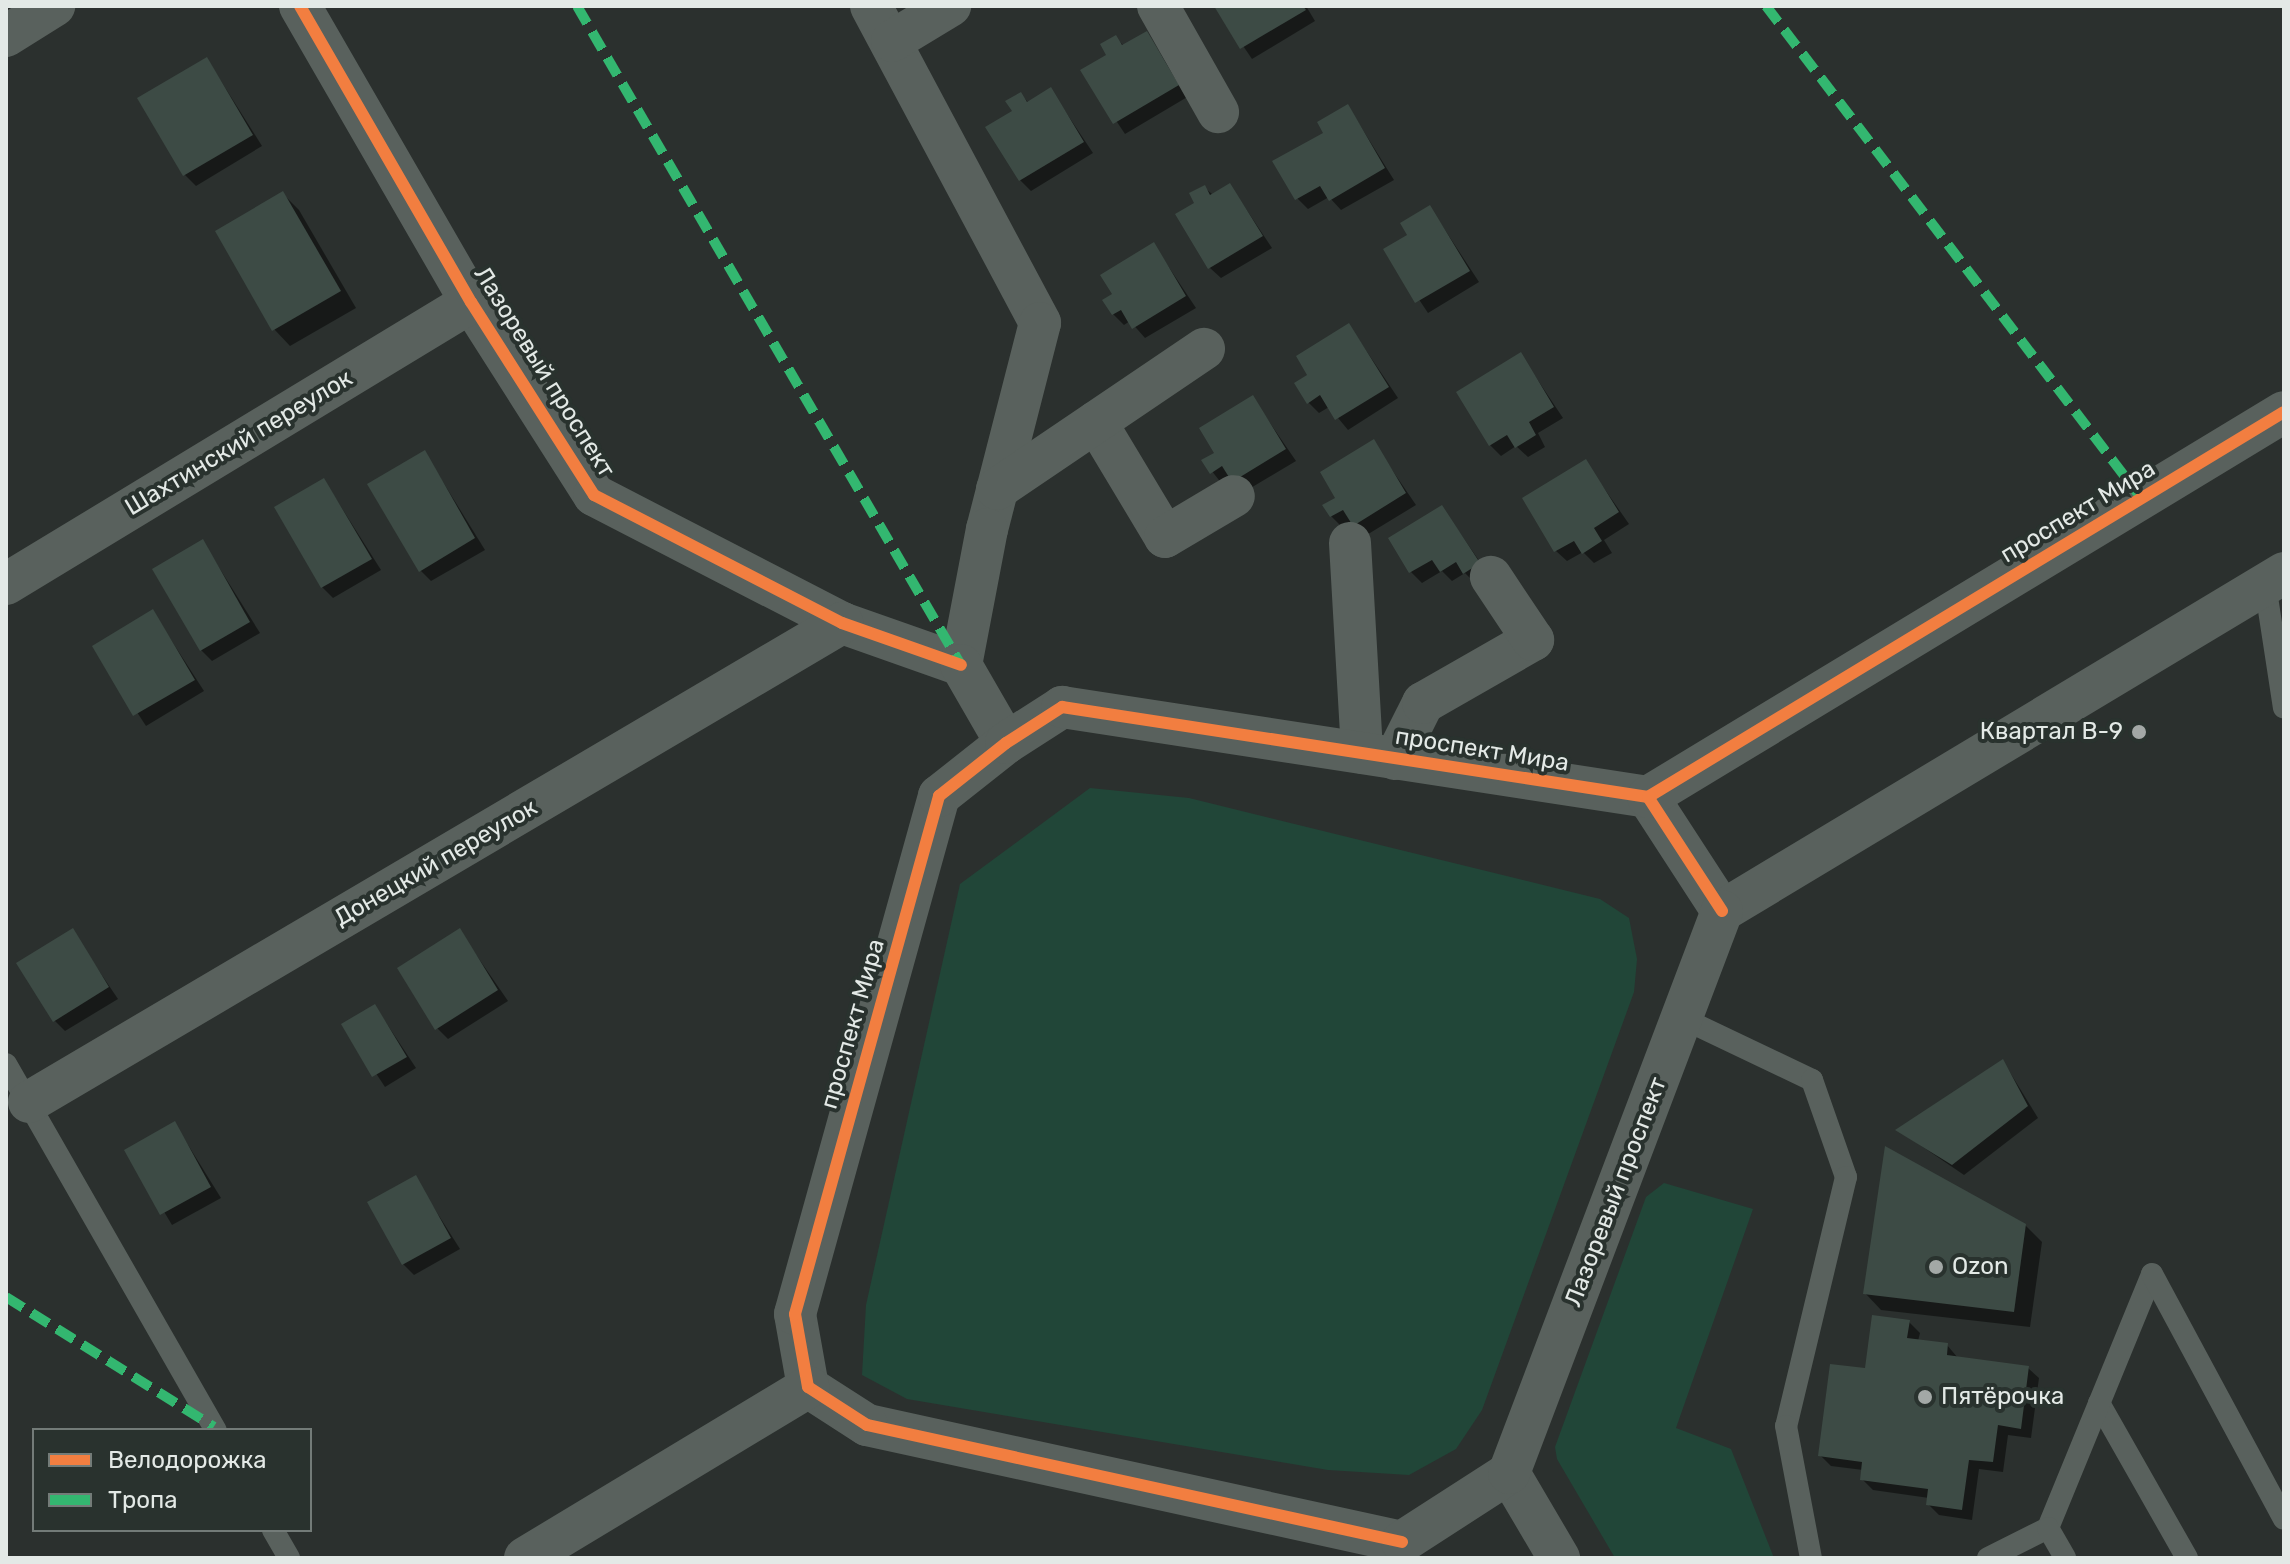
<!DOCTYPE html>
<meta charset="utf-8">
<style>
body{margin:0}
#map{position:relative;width:2290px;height:1564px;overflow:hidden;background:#2b302e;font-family:Rubik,sans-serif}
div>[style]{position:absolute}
.green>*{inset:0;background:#214638}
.shadow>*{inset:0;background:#0007}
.building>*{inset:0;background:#3d4b45}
.lane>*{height:22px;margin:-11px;padding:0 11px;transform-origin:11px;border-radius:11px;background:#59615d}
.street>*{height:42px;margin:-21px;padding:0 21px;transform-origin:21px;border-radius:21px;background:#59615d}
.quiet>*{height:10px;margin-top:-5px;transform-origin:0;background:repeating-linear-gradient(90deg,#33b770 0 20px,transparent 0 30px)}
.cycleway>*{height:12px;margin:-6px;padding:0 6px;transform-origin:6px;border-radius:6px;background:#f27e40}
.dots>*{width:22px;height:22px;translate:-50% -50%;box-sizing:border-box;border:4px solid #29322e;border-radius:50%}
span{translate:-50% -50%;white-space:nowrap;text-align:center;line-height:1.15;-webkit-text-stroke:8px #29322e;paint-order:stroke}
.street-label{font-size:24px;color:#e3e9e6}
.poi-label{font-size:24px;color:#e3e9e6}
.right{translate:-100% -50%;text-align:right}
.left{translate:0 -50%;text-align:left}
.frame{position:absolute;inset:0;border:8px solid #e3e9e6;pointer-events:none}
.legend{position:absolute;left:32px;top:1428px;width:280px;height:104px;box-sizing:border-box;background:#29322e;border:2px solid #737b78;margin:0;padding:10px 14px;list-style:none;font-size:24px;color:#e3e9e6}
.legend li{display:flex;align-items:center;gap:16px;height:40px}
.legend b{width:40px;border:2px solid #737b78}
</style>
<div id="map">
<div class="green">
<div style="clip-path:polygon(1090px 788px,1189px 798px,1600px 899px,1629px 918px,1637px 959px,1634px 992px,1482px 1410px,1456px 1449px,1409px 1475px,1328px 1470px,907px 1399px,862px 1375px,866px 1305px,960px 884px)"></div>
<div style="clip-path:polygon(1664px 1183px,1753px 1209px,1676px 1428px,1731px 1449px,1774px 1558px,1615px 1558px,1557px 1459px,1555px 1447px,1646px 1197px)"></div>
</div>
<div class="shadow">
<div style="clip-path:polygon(1216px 6px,1306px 6px,1315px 21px,1252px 59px)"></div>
<div style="clip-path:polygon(1146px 33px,1189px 96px,1125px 134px,1083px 71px,1109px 55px,1115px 37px,1124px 46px)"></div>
<div style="clip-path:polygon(207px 59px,262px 146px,196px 186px,185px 175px)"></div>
<div style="clip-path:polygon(1051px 90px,1093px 153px,1031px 191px,1020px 180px,1014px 112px,1020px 94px,1029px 103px)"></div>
<div style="clip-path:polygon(1348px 106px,1394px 180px,1341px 210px,1329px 197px,1308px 209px,1297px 198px,1326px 134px)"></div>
<div style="clip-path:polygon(1230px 185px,1272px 248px,1221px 278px,1210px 268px,1197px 204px,1204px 187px,1213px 195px)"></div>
<div style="clip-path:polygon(283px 194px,299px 210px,356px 308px,290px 346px,274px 329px)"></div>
<div style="clip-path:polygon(1430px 207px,1479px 282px,1428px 313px,1386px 250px,1409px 236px)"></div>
<div style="clip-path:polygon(1154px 245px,1196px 308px,1145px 338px,1130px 321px,1124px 325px,1113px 314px,1114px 295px)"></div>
<div style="clip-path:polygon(1349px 325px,1398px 398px,1348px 430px,1329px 407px,1319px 413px,1308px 402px,1310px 375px)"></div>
<div style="clip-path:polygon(1521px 355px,1563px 418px,1538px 433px,1545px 447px,1528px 457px,1516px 446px,1501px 456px,1490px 445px)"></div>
<div style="clip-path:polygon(1253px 398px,1296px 461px,1244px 492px,1222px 484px,1204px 461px,1216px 453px)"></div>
<div style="clip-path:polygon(1373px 442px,1416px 505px,1365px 536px,1352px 521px,1342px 527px,1331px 516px)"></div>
<div style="clip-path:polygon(425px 453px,485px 550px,431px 581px,420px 570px)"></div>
<div style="clip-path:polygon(1585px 461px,1629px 524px,1604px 540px,1612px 553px,1594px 563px,1583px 552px,1567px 561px,1556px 551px)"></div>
<div style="clip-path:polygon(324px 480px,381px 570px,333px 598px,322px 587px)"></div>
<div style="clip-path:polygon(1442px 507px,1489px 575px,1475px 583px,1465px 573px,1452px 581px,1442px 571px,1422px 583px,1411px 572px)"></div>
<div style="clip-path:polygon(203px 542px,260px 633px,212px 661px,201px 650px)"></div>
<div style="clip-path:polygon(153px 612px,204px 691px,146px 726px,94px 646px)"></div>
<div style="clip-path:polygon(459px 930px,508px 1001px,448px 1039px,437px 1028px)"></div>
<div style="clip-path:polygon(72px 931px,118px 999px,65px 1031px,55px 1021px)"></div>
<div style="clip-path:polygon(375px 1006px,416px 1068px,385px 1087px,344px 1025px)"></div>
<div style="clip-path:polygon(2003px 1061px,2038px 1118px,1964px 1175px,1898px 1130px)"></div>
<div style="clip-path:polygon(175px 1124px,221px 1198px,172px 1225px,127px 1150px)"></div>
<div style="clip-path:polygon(415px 1178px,460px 1249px,414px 1275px,403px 1264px)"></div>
<div style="clip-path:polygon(2025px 1225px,2042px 1242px,2030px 1327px,1881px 1310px,1865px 1293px)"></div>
<div style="clip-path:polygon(1909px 1322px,1920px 1333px,1918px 1341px,1947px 1345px,1958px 1358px,2028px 1368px,2039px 1378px,2031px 1438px,2008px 1435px,2003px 1472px,1979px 1469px,1972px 1520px,1939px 1515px,1928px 1504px,1929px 1498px,1873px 1490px,1862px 1479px,1863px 1470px,1831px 1466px,1820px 1455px,1867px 1370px)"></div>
</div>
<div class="building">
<div style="clip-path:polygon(1214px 6px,1303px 6px,1306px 10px,1240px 49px)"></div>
<div style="clip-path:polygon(1147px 31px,1179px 85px,1113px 124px,1080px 70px,1106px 55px,1100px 44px,1116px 35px,1122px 45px)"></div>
<div style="clip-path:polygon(207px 57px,253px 135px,183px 176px,137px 98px)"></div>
<div style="clip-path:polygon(1051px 87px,1084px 142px,1019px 181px,985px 127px,1012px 111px,1005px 101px,1021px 92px,1027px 102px)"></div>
<div style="clip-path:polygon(1348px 104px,1385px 168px,1329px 201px,1320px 186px,1295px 200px,1272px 161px,1323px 133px,1317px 122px)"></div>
<div style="clip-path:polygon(1230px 183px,1263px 236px,1208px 269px,1175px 214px,1194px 203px,1189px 193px,1205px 185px,1210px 195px)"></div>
<div style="clip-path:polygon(283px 191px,341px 291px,272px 331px,215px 231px)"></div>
<div style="clip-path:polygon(1430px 205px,1470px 271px,1415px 303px,1383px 249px,1407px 235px,1400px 223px)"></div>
<div style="clip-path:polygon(1154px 242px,1186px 296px,1132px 329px,1121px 310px,1112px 315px,1102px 300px,1112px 294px,1100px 275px)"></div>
<div style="clip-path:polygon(1349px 323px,1389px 387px,1335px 420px,1320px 395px,1307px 404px,1294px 383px,1307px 375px,1296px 356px)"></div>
<div style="clip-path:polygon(1521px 352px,1554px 407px,1529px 422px,1536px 435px,1515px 448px,1507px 435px,1489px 446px,1456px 392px)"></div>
<div style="clip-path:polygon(1253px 395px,1286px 449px,1232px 482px,1222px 466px,1210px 474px,1201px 460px,1214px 453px,1199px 428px)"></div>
<div style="clip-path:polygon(1374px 439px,1406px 493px,1353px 526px,1343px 510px,1330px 517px,1322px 505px,1335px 498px,1320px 472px)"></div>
<div style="clip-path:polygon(425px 450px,475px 538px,419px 572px,367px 484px)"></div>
<div style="clip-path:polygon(1586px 459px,1619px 512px,1594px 528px,1602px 541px,1582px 554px,1574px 541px,1554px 552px,1522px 498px)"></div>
<div style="clip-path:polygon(324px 478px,372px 559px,321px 588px,274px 507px)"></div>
<div style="clip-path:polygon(1442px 505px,1480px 563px,1463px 574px,1456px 562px,1440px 572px,1432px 560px,1409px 573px,1388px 538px)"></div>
<div style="clip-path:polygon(203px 539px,250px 622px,200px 651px,152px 569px)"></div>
<div style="clip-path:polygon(153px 609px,195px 680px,133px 716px,92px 646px)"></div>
<div style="clip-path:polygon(73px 928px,109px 987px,53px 1022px,16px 963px)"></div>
<div style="clip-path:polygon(460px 928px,498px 990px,435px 1030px,397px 968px)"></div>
<div style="clip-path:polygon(375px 1004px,407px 1057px,372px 1077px,341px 1024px)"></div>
<div style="clip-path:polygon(2003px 1059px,2028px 1106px,1952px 1165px,1895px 1130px)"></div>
<div style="clip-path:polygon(175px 1121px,211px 1187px,160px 1215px,124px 1150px)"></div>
<div style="clip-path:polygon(1885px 1146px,2026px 1224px,2014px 1312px,1863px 1294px)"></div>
<div style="clip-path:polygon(416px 1175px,451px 1238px,402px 1265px,367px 1202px)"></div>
<div style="clip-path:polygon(1872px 1315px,1910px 1320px,1907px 1338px,1948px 1343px,1947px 1355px,2029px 1366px,2021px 1429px,1998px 1425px,1993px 1462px,1969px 1460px,1962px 1510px,1926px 1505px,1928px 1489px,1860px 1480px,1862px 1462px,1818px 1456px,1830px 1364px,1865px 1368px)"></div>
</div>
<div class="lane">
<div style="left:2271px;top:586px;width:6px;rotate:-162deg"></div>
<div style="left:2265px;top:584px;width:125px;rotate:81.3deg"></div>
<div style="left:1682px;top:1018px;width:144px;rotate:25.5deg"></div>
<div style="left:1812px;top:1080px;width:103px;rotate:70.7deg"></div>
<div style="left:1846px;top:1177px;width:256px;rotate:103.5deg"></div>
<div style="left:1786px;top:1426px;width:134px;rotate:79.3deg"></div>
<div style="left:6px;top:1064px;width:422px;rotate:60.2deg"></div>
<div style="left:2099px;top:1403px;width:178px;rotate:60.4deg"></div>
<div style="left:2048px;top:1528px;width:274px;rotate:-67.7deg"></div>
<div style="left:2152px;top:1274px;width:278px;rotate:61.7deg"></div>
<div style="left:273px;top:1530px;width:32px;rotate:60deg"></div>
<div style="left:1988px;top:1558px;width:67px;rotate:-26.6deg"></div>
<div style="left:2048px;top:1528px;width:34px;rotate:60deg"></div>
</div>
<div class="street">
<div style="left:300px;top:6px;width:342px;rotate:60deg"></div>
<div style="left:471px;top:302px;width:229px;rotate:57.5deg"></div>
<div style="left:594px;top:495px;width:279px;rotate:27.3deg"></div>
<div style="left:842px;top:623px;width:126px;rotate:19.4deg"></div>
<div style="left:871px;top:6px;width:359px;rotate:61.9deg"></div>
<div style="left:1040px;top:323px;width:213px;rotate:104.4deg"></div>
<div style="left:987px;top:529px;width:138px;rotate:100.8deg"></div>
<div style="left:961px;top:665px;width:90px;rotate:60deg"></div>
<div style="left:1158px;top:6px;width:122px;rotate:60.5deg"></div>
<div style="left:6px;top:36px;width:57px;rotate:-32deg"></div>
<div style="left:892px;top:41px;width:68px;rotate:-31.1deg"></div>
<div style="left:1096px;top:422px;width:134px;rotate:59deg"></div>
<div style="left:1165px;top:537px;width:80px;rotate:-30.7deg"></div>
<div style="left:997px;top:489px;width:250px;rotate:-34.1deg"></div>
<div style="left:1350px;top:543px;width:210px;rotate:86.7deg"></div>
<div style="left:6px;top:584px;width:544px;rotate:-31.23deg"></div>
<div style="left:1395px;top:759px;width:63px;rotate:-63.4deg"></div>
<div style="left:1423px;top:703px;width:127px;rotate:-29.8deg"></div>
<div style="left:1533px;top:640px;width:76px;rotate:-123.7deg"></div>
<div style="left:1648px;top:797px;width:136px;rotate:57deg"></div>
<div style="left:1722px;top:911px;width:656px;rotate:-31.02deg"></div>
<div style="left:29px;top:1102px;width:944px;rotate:-30.51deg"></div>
<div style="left:1509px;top:1473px;width:99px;rotate:59.5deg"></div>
<div style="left:1402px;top:1542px;width:548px;rotate:-167.66deg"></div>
<div style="left:867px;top:1425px;width:70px;rotate:-147.2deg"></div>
<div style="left:808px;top:1387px;width:74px;rotate:-100.1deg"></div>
<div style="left:795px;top:1314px;width:538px;rotate:-74.46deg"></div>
<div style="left:939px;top:796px;width:85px;rotate:-38.3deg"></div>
<div style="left:1006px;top:743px;width:67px;rotate:-32.7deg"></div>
<div style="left:1062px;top:707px;width:593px;rotate:8.73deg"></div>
<div style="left:1648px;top:797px;width:743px;rotate:-31.19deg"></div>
<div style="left:1402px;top:1542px;width:127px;rotate:-32.8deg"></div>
<div style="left:1509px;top:1473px;width:601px;rotate:-69.24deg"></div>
<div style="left:525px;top:1558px;width:331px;rotate:-31.1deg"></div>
</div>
<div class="quiet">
<div style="left:577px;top:6px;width:763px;rotate:59.77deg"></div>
<div style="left:1766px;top:6px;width:620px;rotate:52.67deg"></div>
<div style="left:6px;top:1297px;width:245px;rotate:32deg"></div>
</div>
<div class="cycleway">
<div style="left:300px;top:6px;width:342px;rotate:60deg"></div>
<div style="left:471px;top:302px;width:229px;rotate:57.5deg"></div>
<div style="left:594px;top:495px;width:279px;rotate:27.3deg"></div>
<div style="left:842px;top:623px;width:126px;rotate:19.4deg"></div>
<div style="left:1648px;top:797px;width:136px;rotate:57deg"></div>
<div style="left:1402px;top:1542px;width:548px;rotate:-167.66deg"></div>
<div style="left:867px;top:1425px;width:70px;rotate:-147.2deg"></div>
<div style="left:808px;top:1387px;width:74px;rotate:-100.1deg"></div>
<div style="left:795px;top:1314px;width:538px;rotate:-74.46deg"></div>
<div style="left:939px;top:796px;width:85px;rotate:-38.3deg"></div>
<div style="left:1006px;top:743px;width:67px;rotate:-32.7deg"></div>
<div style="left:1062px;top:707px;width:593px;rotate:8.73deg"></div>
<div style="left:1648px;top:797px;width:743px;rotate:-31.19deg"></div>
</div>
<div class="dots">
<div style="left:2139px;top:732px;background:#a3a8a6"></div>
<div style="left:1936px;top:1267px;background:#a3a8a6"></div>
<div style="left:1925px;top:1397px;background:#a3a8a6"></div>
</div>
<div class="street-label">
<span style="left:544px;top:372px;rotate:58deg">Лазоревый проспект</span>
<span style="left:239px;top:443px;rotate:-31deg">Шахтинский переулок</span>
<span style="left:2078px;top:512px;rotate:-31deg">проспект Мира</span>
<span style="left:1482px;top:750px;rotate:9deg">проспект Мира</span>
<span style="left:436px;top:863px;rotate:-30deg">Донецкий переулок</span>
<span style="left:853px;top:1024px;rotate:-74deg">проспект Мира</span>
<span style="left:1616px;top:1192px;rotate:-69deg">Лазоревый проспект</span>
</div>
<div class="poi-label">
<span class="right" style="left:2123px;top:732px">Квартал В-9</span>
<span class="left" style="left:1952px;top:1267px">Ozon</span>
<span class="left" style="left:1941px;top:1397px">Пятёрочка</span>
</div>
<div class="frame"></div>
<ul class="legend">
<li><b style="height:10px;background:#f27e40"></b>Велодорожка</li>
<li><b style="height:10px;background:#33b770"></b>Тропа</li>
</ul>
</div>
